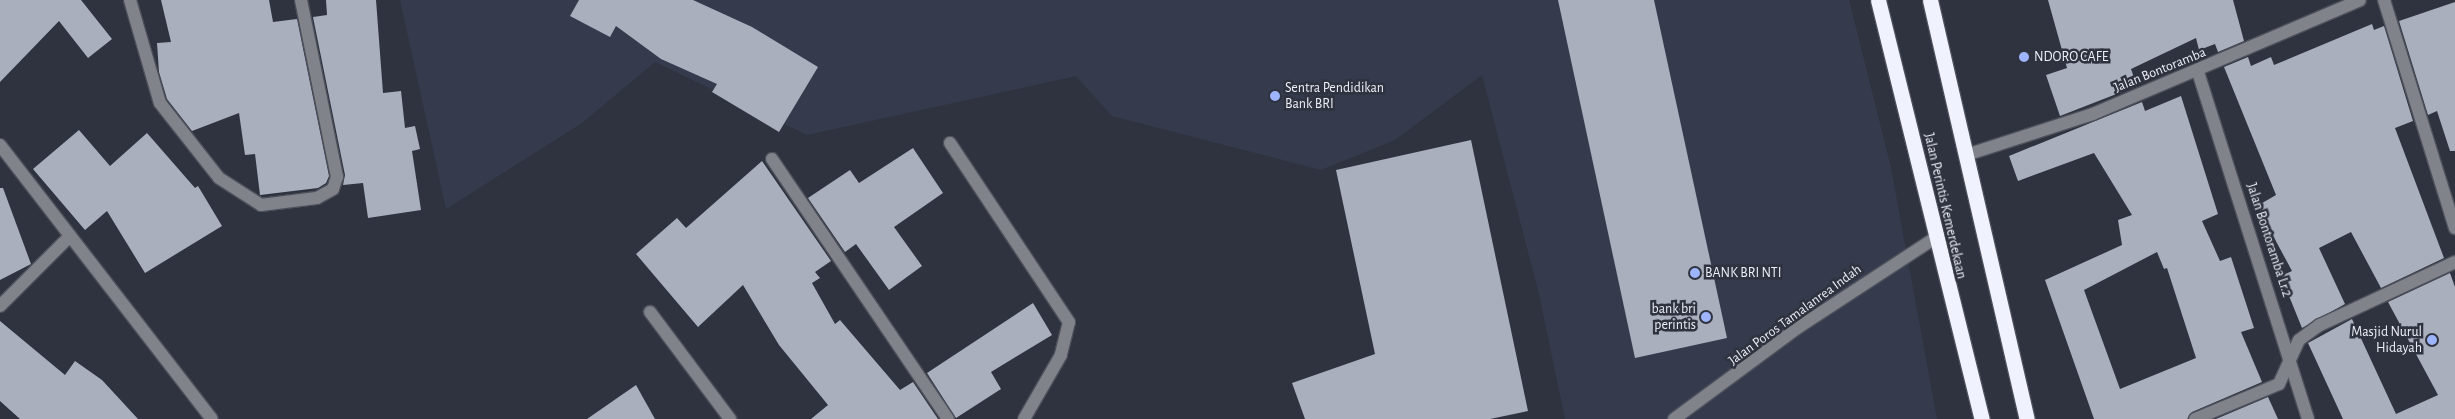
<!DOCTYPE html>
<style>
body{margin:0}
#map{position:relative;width:2455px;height:419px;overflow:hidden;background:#2f333f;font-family:"Alegreya Sans",sans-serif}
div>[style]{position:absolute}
.built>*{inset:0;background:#353b4d}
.building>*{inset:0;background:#aaafbe}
.roads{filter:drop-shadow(1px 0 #4d515c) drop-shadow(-1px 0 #4d515c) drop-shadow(0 1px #4d515c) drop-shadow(0 -1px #4d515c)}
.minor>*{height:12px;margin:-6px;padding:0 6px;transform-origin:6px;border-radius:6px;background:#81838a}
.highway>*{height:15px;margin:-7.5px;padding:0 7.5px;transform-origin:7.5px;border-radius:7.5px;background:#f0f3fd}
.dots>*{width:14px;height:14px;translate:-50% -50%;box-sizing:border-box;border:2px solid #2f333f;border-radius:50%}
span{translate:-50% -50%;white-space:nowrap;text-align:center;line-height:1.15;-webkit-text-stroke:5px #2f333f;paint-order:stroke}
.poi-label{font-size:14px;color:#eceff7}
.left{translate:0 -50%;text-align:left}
.right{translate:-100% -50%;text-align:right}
.street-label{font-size:14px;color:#eceff7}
</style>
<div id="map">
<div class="built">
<div style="clip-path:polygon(400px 0,1849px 0,1891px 168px,1937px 419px,1565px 419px,1539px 294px,1482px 75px,1395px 140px,1321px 170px,1112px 116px,1076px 76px,807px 135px,655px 62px,582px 123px,446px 209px)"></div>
</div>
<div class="building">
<div style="clip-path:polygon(0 0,81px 0,112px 39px,88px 58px,59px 21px,0 82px)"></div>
<div style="clip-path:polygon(161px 0,269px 0,273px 22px,297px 19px,329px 176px,326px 183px,318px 188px,260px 195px,255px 154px,245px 155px,239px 113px,192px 131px,167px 99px,159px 72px,157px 43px,171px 42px)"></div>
<div style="clip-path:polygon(326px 0,376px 0,383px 93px,401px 91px,405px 128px,415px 126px,420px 149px,412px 151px,421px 210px,368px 218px,363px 183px,343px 185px,345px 175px,313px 17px,327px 15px)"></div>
<div style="clip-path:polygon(579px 0,693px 0,752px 27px,818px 67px,779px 132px,712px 92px,717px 84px,661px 59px,616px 26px,610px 37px,570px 16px)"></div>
<div style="clip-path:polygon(1558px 0,1654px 0,1727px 338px,1635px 358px)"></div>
<div style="clip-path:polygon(2048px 0,2233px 0,2244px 41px,2218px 52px,2215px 44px,2199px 50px,2196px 38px,2131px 69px,2137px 86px,2060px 116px,2046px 75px,2067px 68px)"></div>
<div style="clip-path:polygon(2455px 2px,2455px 151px,2450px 151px,2437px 111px,2428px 115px,2399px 21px)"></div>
<div style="clip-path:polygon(2372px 24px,2374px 30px,2384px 26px,2413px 121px,2395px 128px,2444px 258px,2381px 288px,2351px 232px,2319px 248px,2345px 304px,2302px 328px,2281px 276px,2292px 271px,2257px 206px,2276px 195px,2224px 67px,2248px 57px,2251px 66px,2271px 57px,2274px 65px)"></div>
<div style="clip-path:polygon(evenodd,2181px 96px,2218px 214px,2202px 221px,2220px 261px,2231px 257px,2254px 328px,2241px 332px,2262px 382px,2192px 412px,2187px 419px,2094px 419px,2045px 280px,2122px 245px,2118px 220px,2132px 215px,2094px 153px,2018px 181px,2009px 156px,2142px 102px,2145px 111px,2181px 96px,2157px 252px,2164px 269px,2167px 268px,2196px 358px,2120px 389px,2084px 290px,2157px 252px)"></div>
<div style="clip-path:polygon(79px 130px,110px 166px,147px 133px,195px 188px,198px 186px,222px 226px,145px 273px,107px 211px,85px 230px,33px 169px)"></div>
<div style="clip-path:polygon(1471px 140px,1528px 411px,1490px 419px,1305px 419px,1292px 383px,1375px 354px,1336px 170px)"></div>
<div style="clip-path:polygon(913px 148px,943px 193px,894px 227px,922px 266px,889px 290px,856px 244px,845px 252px,808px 198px,850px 170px,859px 183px)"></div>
<div style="clip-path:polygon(762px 161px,831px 261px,815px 272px,820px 278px,812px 283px,835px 324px,840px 320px,900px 390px,913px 382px,938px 419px,811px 419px,828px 405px,779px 345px,743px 285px,698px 327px,636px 254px,677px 218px,686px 228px)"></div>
<div style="clip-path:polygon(0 188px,3px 188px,31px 264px,0 280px)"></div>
<div style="clip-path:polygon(2450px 273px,2455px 287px,2455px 419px,2343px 419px,2308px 343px,2352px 319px,2396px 414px,2438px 395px,2388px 302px)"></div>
<div style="clip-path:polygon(1033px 303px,1052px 335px,991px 372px,1001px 389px,956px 418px,927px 373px)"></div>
<div style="clip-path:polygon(0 321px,65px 375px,75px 361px,102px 380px,138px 419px,20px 419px,0 401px)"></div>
<div style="clip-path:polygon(636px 385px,655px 419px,587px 419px)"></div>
<div style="clip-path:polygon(2268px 397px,2278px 419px,2216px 419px)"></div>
</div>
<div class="roads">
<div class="minor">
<div style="left:130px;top:0;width:107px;rotate:73.8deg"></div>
<div style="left:160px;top:103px;width:95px;rotate:51.8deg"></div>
<div style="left:219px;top:178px;width:50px;rotate:32.7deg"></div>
<div style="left:261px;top:205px;width:56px;rotate:-7.1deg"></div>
<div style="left:317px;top:198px;width:18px;rotate:-29deg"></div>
<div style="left:333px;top:189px;width:13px;rotate:-72deg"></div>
<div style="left:337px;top:177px;width:181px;rotate:-101.5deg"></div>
<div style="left:2384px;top:0;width:239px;rotate:72.7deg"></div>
<div style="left:2198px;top:72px;width:364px;rotate:72.4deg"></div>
<div style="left:950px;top:143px;width:215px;rotate:56.4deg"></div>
<div style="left:1069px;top:322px;width:34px;rotate:104deg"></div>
<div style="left:1061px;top:355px;width:74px;rotate:120deg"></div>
<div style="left:0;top:145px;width:346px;rotate:52.3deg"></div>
<div style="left:1966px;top:155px;width:133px;rotate:-17.9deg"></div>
<div style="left:2093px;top:114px;width:290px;rotate:-23.1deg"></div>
<div style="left:772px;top:159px;width:314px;rotate:55.9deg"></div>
<div style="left:0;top:306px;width:99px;rotate:-45deg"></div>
<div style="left:650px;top:312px;width:134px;rotate:53.2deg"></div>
<div style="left:1674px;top:419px;width:155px;rotate:-36.4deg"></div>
<div style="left:1799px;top:327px;width:163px;rotate:-33.2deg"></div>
<div style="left:2195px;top:419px;width:91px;rotate:-22.6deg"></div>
<div style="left:2279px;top:384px;width:48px;rotate:-65.6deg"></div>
<div style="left:2299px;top:340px;width:26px;rotate:-36deg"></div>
<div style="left:2320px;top:325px;width:149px;rotate:-25deg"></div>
</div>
<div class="highway">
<div style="left:1878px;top:0;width:432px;rotate:76.1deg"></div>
<div style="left:1930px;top:0;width:430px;rotate:77deg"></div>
</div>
</div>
<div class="dots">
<div style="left:2024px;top:57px;background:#9eb4fd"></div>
<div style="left:1275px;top:96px;background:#9eb4fd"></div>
<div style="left:1695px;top:273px;background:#9eb4fd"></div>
<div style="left:1706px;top:317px;background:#9eb4fd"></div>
<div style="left:2432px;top:340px;background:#9eb4fd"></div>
</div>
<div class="poi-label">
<span class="left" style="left:2034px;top:57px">NDORO CAFE</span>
<span class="left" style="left:1285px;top:96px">Sentra Pendidikan<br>Bank BRI</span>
<span class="left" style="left:1705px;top:273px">BANK BRI NTI</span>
<span class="right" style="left:1696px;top:317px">bank bri<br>perintis</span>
<span class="right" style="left:2422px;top:340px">Masjid Nurul<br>Hidayah</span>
</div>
<div class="street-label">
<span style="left:2160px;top:70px;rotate:-22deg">Jalan Bontoramba</span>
<span style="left:1945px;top:206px;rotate:77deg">Jalan Perintis Kemerdekaan</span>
<span style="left:2269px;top:240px;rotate:72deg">Jalan Bontoramba Lr.2</span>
<span style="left:1795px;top:315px;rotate:-36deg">Jalan Poros Tamalanrea Indah</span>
</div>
</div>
